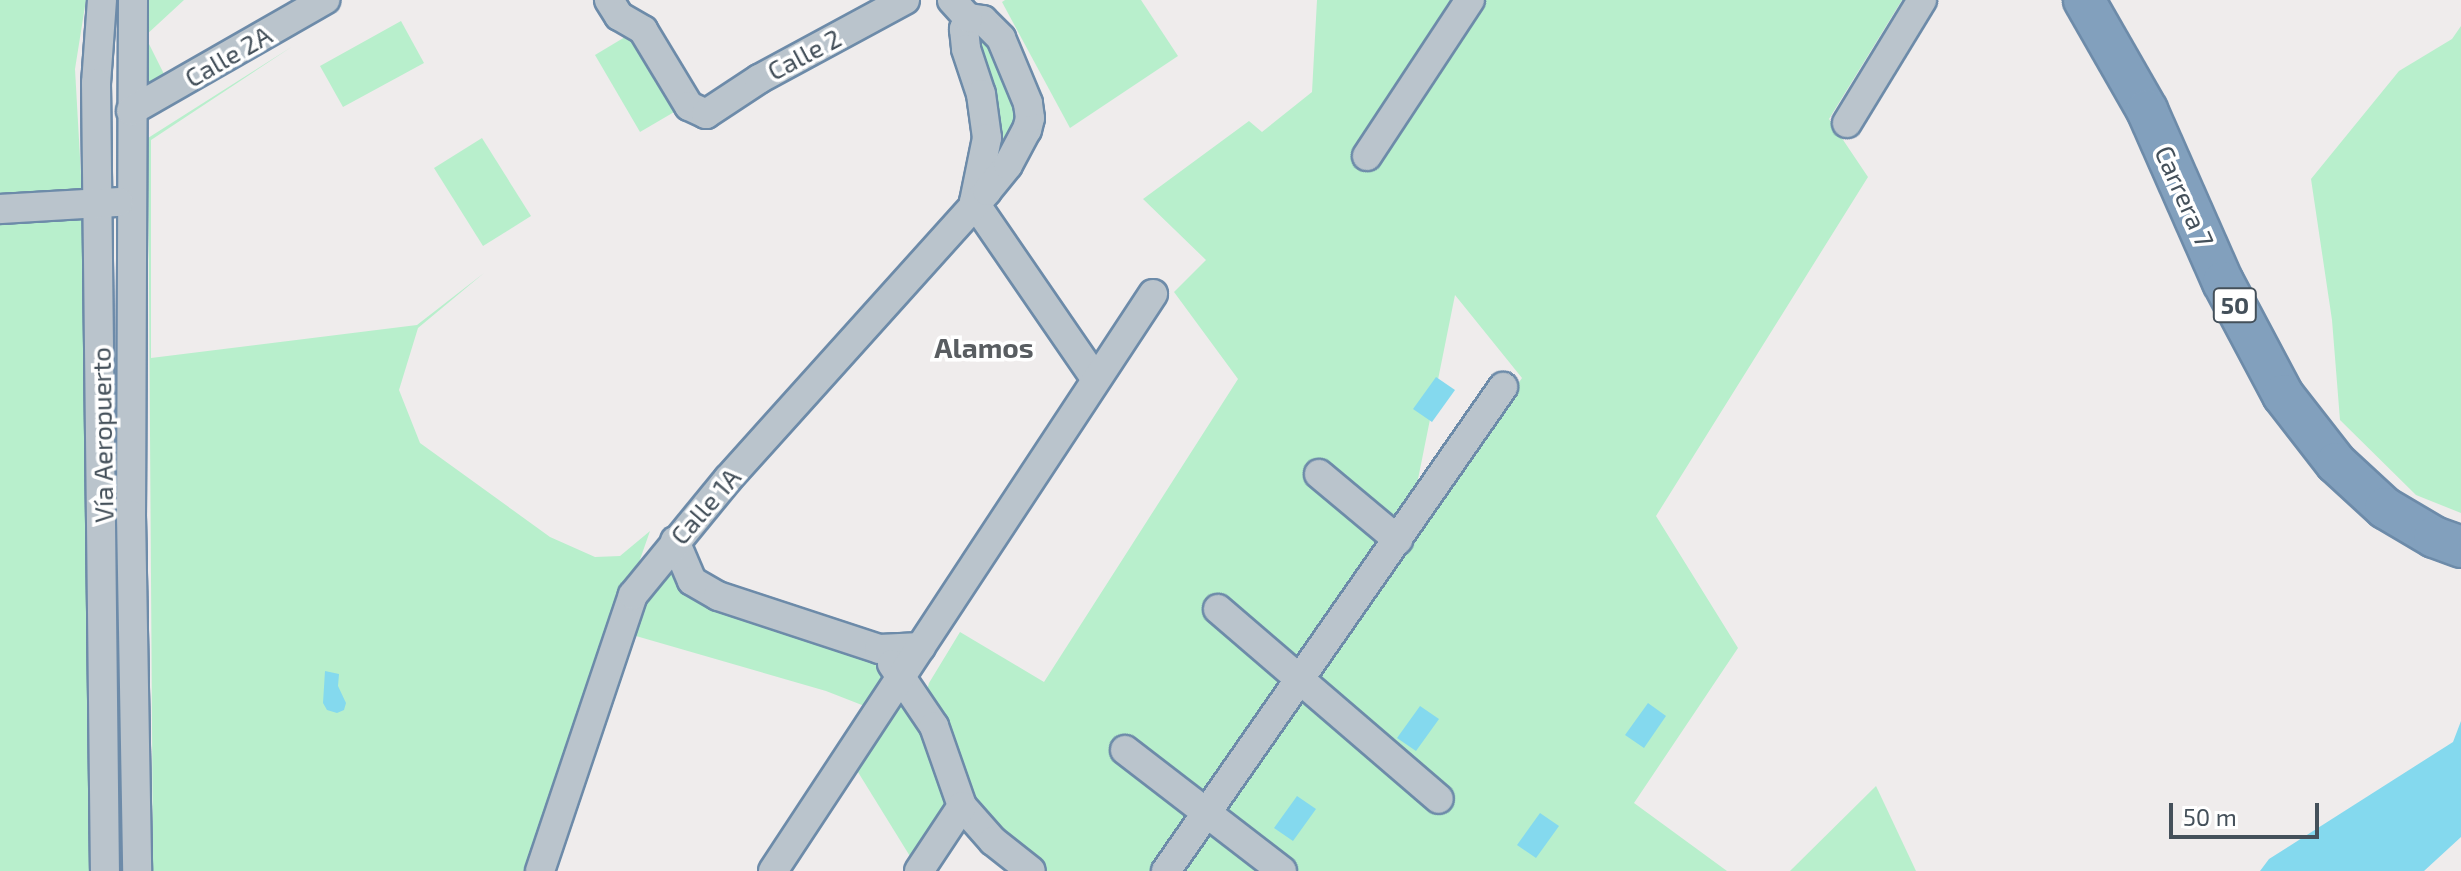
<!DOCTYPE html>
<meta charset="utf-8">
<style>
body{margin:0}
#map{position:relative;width:2461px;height:871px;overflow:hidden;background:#efecec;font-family:"Exo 2",sans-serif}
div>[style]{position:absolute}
.green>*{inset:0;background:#b8efcc}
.water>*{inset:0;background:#84d9ee}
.roads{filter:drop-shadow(2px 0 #6d8ba9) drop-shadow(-2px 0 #6d8ba9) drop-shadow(0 2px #6d8ba9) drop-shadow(0 -2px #6d8ba9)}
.minor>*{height:28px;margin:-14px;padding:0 14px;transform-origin:14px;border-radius:14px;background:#bac4cc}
.highway>*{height:40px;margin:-20px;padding:0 20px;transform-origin:20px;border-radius:20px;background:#82a0bd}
span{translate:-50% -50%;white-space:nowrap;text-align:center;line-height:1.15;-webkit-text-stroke:7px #fff;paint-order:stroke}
.shield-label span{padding:2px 6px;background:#fff;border:2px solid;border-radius:6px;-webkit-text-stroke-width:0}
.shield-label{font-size:24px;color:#44505a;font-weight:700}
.street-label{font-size:26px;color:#44505a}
.neighbourhood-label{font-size:28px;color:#595d61;font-weight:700}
.scale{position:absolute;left:2169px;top:803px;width:150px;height:36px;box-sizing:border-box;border:4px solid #44505a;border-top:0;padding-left:10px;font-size:24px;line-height:28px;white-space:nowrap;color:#44505a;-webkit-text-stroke:6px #fff;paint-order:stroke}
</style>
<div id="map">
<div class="green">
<div style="clip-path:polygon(0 0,86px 0,75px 69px,82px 193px,0 197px)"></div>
<div style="clip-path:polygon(142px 0,184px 0,145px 36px,166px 78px,144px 94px)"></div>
<div style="clip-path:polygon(1005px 0,1141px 0,1178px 56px,1070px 128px,1002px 2px)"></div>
<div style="clip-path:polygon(1317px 0,1902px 0,1829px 119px,1868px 177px,1656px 516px,1738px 648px,1634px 803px,1727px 871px,1175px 871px,1522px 378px,1455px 295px,1413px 504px,1157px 871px,1045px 871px,989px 826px,969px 798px,924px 702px,929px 683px,960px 632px,1044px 682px,1238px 379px,1174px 292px,1206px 260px,1143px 199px,1249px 121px,1262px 132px,1312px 92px)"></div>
<div style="clip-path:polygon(401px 21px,424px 63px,343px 107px,320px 66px)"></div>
<div style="clip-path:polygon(981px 22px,1020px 117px,983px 184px,972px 24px)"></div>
<div style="clip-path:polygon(2461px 26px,2461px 513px,2416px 495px,2340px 420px,2332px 320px,2311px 179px,2399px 71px,2452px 39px)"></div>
<div style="clip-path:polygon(635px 31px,681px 108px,640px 132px,595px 55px)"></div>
<div style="clip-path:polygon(293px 46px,151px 140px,151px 358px,417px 325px,484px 273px,418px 328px,399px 390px,420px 443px,550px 537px,595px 557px,620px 556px,650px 531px,531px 871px,153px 871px,148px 138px)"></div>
<div style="clip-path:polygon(482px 138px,531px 216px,483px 246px,434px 168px)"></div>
<div style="clip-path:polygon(87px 211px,92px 871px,0 871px,0 213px)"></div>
<div style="clip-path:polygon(674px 556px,681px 578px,878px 661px,883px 685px,867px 707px,826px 691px,636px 636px,645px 600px)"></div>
<div style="clip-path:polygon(902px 688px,956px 803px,916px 866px,853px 764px)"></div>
<div style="clip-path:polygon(1876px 786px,1916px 871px,1790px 871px)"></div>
</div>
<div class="water">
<div style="clip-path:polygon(1436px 377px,1455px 390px,1432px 422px,1413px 409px)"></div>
<div style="clip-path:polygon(325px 671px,339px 674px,338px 686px,346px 703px,344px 710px,337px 713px,327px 710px,323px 703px)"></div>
<div style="clip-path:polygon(1648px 703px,1666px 716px,1644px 748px,1625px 735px)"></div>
<div style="clip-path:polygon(1420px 706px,1439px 719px,1416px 751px,1397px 738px)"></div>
<div style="clip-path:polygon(2461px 721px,2461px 837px,2424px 871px,2260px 871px,2269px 859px,2453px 742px)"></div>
<div style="clip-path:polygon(1297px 796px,1316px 809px,1293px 841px,1274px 828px)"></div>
<div style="clip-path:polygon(1540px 813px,1559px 826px,1536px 858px,1517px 845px)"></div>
</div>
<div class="roads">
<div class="minor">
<div style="left:102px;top:0;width:83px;rotate:94.1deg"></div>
<div style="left:96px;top:83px;width:788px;rotate:89.35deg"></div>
<div style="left:133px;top:0;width:515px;rotate:90.22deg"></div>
<div style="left:131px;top:515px;width:356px;rotate:89deg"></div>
<div style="left:609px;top:0;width:19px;rotate:58deg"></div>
<div style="left:619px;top:16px;width:28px;rotate:30deg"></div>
<div style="left:643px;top:30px;width:89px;rotate:58.8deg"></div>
<div style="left:689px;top:106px;width:19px;rotate:25deg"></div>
<div style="left:706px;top:114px;width:64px;rotate:-33.4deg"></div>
<div style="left:759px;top:79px;width:166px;rotate:-28.4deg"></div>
<div style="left:968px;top:18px;width:12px;rotate:110deg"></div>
<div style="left:964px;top:29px;width:20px;rotate:84deg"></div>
<div style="left:966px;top:49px;width:47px;rotate:71.6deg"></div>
<div style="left:981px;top:94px;width:44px;rotate:82.2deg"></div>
<div style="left:987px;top:138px;width:65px;rotate:101.5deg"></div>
<div style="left:131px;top:111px;width:224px;rotate:-29.8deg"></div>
<div style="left:1847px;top:123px;width:144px;rotate:-58.6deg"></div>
<div style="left:1367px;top:156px;width:187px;rotate:-56.6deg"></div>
<div style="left:974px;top:202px;width:214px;rotate:55.5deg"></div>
<div style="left:0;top:209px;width:119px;rotate:-3.4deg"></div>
<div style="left:1319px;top:474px;width:103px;rotate:39.9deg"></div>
<div style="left:675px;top:541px;width:43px;rotate:67deg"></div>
<div style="left:692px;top:581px;width:30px;rotate:30deg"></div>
<div style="left:718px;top:596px;width:169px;rotate:18.2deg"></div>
<div style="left:879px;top:649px;width:42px;rotate:-2.7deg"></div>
<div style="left:1218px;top:609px;width:291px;rotate:40.7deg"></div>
<div style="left:892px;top:664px;width:75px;rotate:55.9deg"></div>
<div style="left:934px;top:726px;width:85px;rotate:70.7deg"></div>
<div style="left:962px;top:806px;width:47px;rotate:48.5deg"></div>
<div style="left:993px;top:841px;width:48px;rotate:38.3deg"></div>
<div style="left:1125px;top:750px;width:198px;rotate:37.6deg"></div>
<div style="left:540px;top:871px;width:291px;rotate:-71.4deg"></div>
<div style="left:633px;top:595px;width:150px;rotate:-50.7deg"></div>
<div style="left:728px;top:479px;width:387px;rotate:-48deg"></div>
<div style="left:987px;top:191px;width:33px;rotate:-51deg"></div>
<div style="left:1008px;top:165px;width:40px;rotate:-62deg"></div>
<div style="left:1027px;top:130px;width:12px;rotate:-76deg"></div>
<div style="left:1030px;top:118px;width:15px;rotate:-98deg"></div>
<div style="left:1028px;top:103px;width:70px;rotate:-112.6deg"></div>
<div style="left:1001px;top:38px;width:25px;rotate:-135deg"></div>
<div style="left:983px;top:20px;width:15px;rotate:-172deg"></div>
<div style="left:968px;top:18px;width:24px;rotate:-132deg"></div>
<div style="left:773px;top:871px;width:691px;rotate:-56.63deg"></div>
<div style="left:919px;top:871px;width:78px;rotate:-56.5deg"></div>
<div style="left:1166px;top:871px;width:590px;rotate:-55.15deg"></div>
</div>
<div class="highway">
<div style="left:2084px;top:0;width:127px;rotate:60.2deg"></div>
<div style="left:2147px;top:110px;width:188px;rotate:66.2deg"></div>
<div style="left:2223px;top:282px;width:128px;rotate:62deg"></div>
<div style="left:2283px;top:395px;width:86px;rotate:52.1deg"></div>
<div style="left:2336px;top:463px;width:67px;rotate:42.6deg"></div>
<div style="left:2385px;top:508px;width:57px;rotate:30.6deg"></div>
<div style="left:2434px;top:537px;width:29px;rotate:20deg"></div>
</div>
</div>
<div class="shield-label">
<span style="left:2235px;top:305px">50</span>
</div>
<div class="street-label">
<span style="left:804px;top:54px;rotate:-28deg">Calle 2</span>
<span style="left:228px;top:56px;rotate:-30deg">Calle 2A</span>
<span style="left:2185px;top:196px;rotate:66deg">Carrera 7</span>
<span style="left:102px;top:435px;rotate:-91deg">Vía Aeropuerto</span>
<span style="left:705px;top:506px;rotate:-49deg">Calle 1A</span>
</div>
<div class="neighbourhood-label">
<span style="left:984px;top:347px">Alamos</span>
</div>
<div class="scale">50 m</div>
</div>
